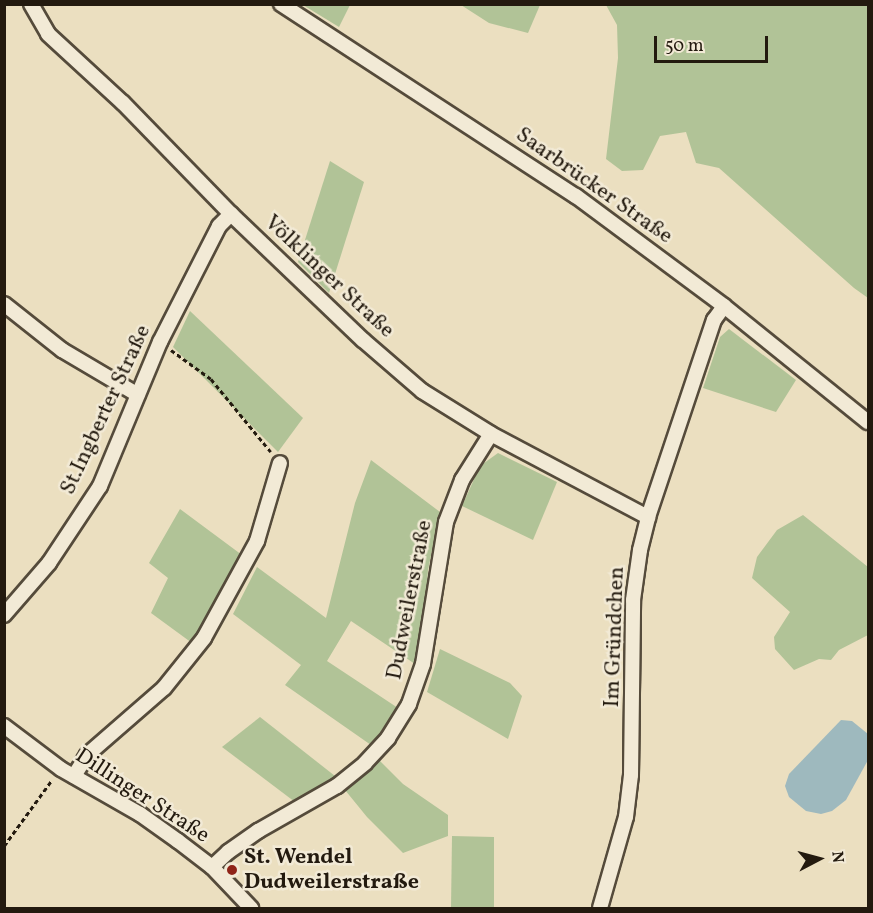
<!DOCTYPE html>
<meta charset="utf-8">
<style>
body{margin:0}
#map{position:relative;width:873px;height:913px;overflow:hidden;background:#ebdfc0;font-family:Vollkorn,serif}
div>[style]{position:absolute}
.green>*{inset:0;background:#b1c397}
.water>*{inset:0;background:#9eb9be}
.path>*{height:3px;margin-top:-1.5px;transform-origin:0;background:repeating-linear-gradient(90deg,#231a0f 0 4.5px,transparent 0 7.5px)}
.roads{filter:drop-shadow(2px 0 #554b3b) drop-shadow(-2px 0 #554b3b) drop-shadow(0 2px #554b3b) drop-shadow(0 -2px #554b3b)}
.minor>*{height:14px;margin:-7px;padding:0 7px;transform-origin:7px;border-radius:7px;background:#f2ead6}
.dots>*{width:16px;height:16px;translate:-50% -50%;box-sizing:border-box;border:3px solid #f2ead6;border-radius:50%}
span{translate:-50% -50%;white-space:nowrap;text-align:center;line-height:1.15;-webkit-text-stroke:5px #f2ead6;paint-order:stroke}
.street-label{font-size:22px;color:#231a0f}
.poi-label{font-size:22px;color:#231a0f;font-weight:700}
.left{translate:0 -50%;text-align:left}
.frame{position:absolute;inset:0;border:6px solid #231a0f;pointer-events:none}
.north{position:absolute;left:789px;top:829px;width:60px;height:60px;-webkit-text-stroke:4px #f2ead6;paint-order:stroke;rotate:84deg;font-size:16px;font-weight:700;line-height:24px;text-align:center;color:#231a0f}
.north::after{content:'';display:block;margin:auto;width:21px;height:27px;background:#231a0f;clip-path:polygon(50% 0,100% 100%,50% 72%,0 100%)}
.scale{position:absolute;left:654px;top:36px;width:114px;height:27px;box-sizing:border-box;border:3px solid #231a0f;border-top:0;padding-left:8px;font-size:18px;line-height:21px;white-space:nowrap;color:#231a0f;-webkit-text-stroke:4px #f2ead6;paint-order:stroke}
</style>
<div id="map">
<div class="green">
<div style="clip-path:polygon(303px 5px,349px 4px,350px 5px,339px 27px)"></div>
<div style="clip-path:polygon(461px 5px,540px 5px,528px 33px,489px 23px)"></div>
<div style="clip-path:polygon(606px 5px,868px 5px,868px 298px,854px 288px,719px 168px,696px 163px,686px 132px,660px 136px,643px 170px,622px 171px,606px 159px,618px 58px,617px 25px)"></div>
<div style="clip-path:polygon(330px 161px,364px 182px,329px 293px,298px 262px)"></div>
<div style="clip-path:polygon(190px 311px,303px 418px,278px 452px,173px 347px)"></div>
<div style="clip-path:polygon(729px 329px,796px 380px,776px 412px,703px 388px,720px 337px)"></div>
<div style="clip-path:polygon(498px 453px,557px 482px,533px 540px,462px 506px,480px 466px)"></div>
<div style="clip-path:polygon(371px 460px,440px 512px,428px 570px,423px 636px,415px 664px,351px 621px,327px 661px,398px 708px,371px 745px,285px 685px,301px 665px,233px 614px,257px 567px,326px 618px,355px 503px)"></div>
<div style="clip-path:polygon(180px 509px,242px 555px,221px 597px,192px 643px,151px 613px,168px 578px,149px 563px)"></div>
<div style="clip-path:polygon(803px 515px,868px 567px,868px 635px,839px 650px,831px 660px,819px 659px,794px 670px,775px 649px,774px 637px,790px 612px,752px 578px,757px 557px,777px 530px)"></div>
<div style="clip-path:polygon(440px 649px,510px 683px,522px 696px,508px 739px,427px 692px)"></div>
<div style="clip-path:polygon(260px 717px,335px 776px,322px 787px,295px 802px,222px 747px)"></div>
<div style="clip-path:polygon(379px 760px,403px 784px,448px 815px,448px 836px,403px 853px,367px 817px,345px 790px)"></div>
<div style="clip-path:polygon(452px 836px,494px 837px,494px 908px,451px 908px)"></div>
</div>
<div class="water">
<div style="clip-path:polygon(841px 720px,852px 721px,868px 734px,868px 760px,846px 800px,832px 811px,821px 814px,806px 811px,789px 797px,785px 786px,789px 774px)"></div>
</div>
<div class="path">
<div style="left:171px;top:350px;width:49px;rotate:35.9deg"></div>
<div style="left:211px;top:379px;width:94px;rotate:50.6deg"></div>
<div style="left:4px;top:846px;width:82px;rotate:-54deg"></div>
</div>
<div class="roads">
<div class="minor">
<div style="left:31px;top:4px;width:34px;rotate:60deg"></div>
<div style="left:48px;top:34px;width:102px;rotate:42.6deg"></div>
<div style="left:123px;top:103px;width:155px;rotate:45.8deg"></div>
<div style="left:231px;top:214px;width:182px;rotate:43.7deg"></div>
<div style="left:363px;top:340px;width:78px;rotate:40.8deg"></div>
<div style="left:422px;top:391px;width:81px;rotate:31.9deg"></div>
<div style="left:491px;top:434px;width:178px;rotate:27.9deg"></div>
<div style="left:281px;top:4px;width:352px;rotate:33.1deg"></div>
<div style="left:576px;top:196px;width:184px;rotate:36.6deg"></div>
<div style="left:724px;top:306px;width:185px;rotate:38.9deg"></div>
<div style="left:4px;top:304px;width:74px;rotate:38.4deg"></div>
<div style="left:62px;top:350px;width:88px;rotate:30.6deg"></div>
<div style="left:4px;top:615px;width:69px;rotate:-49.1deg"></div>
<div style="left:49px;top:563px;width:92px;rotate:-56.5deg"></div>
<div style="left:100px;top:486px;width:156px;rotate:-67.4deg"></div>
<div style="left:160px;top:342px;width:130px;rotate:-63deg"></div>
<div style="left:219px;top:226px;width:17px;rotate:-45deg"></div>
<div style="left:4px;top:726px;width:71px;rotate:37deg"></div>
<div style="left:61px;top:769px;width:91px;rotate:29.7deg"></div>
<div style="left:140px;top:814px;width:47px;rotate:35.4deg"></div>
<div style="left:178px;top:841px;width:43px;rotate:37.4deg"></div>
<div style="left:212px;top:867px;width:57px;rotate:46.4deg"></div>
<div style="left:74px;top:776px;width:25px;rotate:-58deg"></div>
<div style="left:87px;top:755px;width:102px;rotate:-41deg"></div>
<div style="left:164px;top:688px;width:64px;rotate:-51.3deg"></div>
<div style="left:204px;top:638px;width:111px;rotate:-61.3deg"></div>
<div style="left:257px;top:541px;width:81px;rotate:-73.6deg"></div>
<div style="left:212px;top:867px;width:22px;rotate:-43deg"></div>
<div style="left:228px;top:852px;width:37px;rotate:-35deg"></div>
<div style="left:258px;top:831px;width:91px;rotate:-29.7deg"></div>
<div style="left:337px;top:786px;width:36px;rotate:-39deg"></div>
<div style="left:365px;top:763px;width:34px;rotate:-47deg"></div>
<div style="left:388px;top:738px;width:40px;rotate:-58deg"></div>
<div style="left:409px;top:704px;width:42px;rotate:-70.7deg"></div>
<div style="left:423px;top:664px;width:144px;rotate:-80.8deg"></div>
<div style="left:446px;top:522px;width:45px;rotate:-69.1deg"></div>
<div style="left:462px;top:480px;width:54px;rotate:-57.8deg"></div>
<div style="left:600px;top:908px;width:95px;rotate:-74.1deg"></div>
<div style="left:626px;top:817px;width:42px;rotate:-83.2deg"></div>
<div style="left:631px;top:775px;width:175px;rotate:-89.3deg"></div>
<div style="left:633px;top:600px;width:50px;rotate:-82deg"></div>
<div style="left:640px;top:550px;width:34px;rotate:-76deg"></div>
<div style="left:648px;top:517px;width:208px;rotate:-71.5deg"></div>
<div style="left:714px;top:320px;width:17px;rotate:-54deg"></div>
</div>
</div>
<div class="dots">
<div style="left:232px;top:870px;background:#8f2418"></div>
</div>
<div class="street-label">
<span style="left:594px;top:186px;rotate:35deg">Saarbrücker Straße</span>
<span style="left:329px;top:277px;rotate:43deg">Völklinger Straße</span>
<span style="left:106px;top:410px;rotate:-65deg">St.Ingberter Straße</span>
<span style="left:410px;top:600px;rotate:-79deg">Dudweilerstraße</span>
<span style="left:615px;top:637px;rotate:-88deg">Im Gründchen</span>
<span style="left:142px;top:796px;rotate:33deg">Dillinger Straße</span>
</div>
<div class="poi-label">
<span class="left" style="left:244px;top:870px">St. Wendel<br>Dudweilerstraße</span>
</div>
<div class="frame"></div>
<div class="north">N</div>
<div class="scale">50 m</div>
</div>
